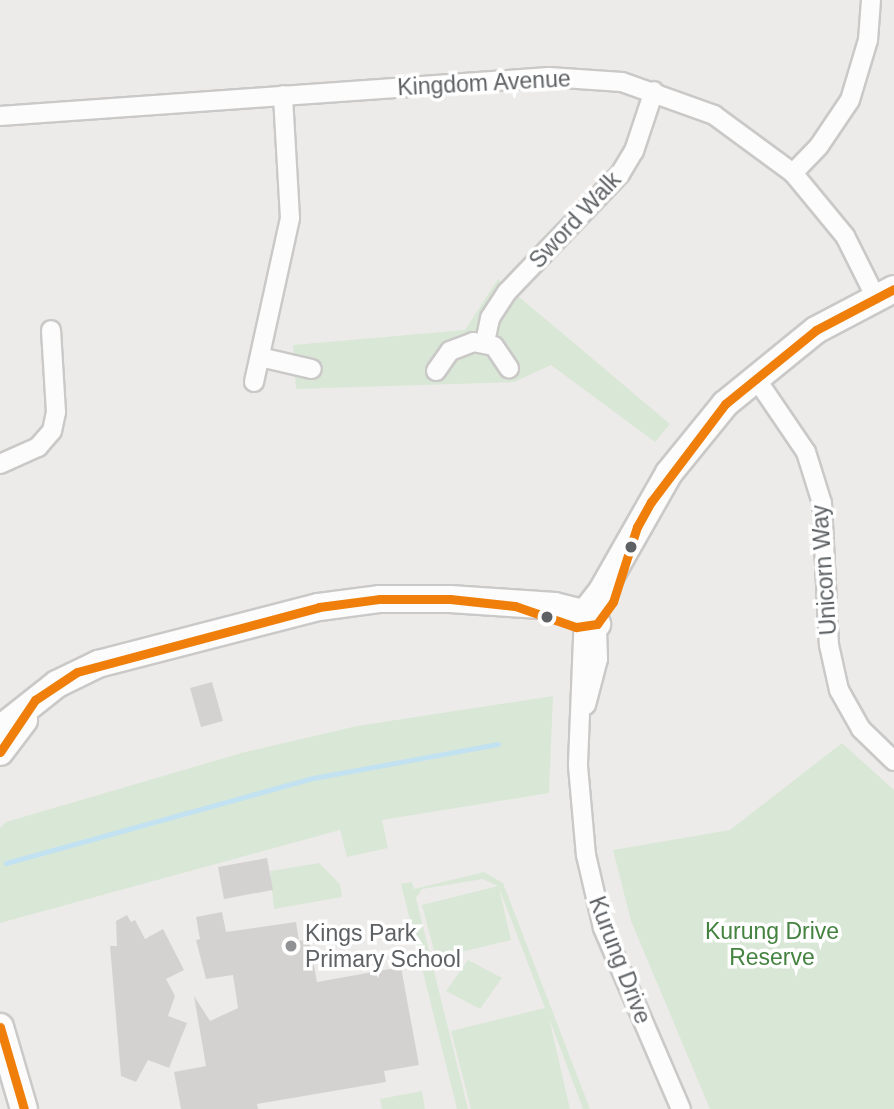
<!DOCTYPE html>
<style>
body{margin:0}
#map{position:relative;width:894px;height:1109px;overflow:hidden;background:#edebe9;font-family:Helvetica,sans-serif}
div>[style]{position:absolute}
.green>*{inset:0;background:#d9e7d6}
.stream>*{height:5px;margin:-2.5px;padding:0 2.5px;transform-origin:2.5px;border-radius:2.5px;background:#c2e2f1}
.building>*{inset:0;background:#d4d2d1}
.roads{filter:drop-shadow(2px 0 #cac9c8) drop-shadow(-2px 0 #cac9c8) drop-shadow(0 2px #cac9c8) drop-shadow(0 -2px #cac9c8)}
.street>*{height:18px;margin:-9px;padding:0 9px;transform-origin:9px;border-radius:9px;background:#fcfcfc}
.secondary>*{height:26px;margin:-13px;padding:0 13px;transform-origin:13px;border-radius:13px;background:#fcfcfc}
.bus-1>*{height:9px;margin:-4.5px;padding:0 4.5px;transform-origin:4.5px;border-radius:4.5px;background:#ef7f0a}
.dots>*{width:19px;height:19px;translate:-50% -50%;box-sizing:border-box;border:4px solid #fff;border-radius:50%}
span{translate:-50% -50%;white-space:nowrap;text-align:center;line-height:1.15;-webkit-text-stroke:7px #fff;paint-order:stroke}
.street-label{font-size:23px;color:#5e6265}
.park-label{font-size:23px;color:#448240}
.poi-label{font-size:23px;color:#5e6265}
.left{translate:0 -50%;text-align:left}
</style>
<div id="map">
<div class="green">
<div style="clip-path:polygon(498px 279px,670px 424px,655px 442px,551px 365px,514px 382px,296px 389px,293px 345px,465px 330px)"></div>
<div style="clip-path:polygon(553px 696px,549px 793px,382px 820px,388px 848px,347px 857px,340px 830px,0 923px,0 828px,6px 822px,245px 752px,357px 726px)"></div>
<div style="clip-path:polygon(842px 743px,894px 790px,894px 1109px,710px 1109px,631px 921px,613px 850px,730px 830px)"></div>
<div style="clip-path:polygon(319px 863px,340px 884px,342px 897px,274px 909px,270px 871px)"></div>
<div style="clip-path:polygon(484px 872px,503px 883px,590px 1109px,583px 1109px,549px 1018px,570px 1109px,471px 1109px,451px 1031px,545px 1008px,499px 888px,511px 940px,436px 958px,422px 905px,498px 886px,483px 879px,422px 889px,416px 898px,468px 1109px,457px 1109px,401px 884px,412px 882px,414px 889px)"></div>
<div style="clip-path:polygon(468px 960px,502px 978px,480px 1009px,446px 991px)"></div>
<div style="clip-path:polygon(422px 1091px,425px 1109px,382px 1109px,380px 1099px)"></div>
</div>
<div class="stream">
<div style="left:6px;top:863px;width:319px;rotate:-15.5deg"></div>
<div style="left:313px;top:778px;width:188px;rotate:-10.4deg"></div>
</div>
<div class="building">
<div style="clip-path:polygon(212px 682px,223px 721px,201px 727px,190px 688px)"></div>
<div style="clip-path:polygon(267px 858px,273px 890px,224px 899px,218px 867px)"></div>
<div style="clip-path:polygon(222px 912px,226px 932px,296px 922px,299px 941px,309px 939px,317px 982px,401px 967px,419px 1065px,384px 1071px,386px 1082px,257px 1104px,258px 1109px,181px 1109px,174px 1072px,206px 1066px,194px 996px,210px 1021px,238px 1008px,233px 975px,206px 979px,196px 940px,200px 939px,196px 917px)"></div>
<div style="clip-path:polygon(127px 915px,131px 922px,135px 920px,145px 939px,163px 929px,184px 970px,166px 979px,175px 996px,168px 1016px,187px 1023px,169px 1068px,148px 1060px,136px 1082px,121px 1076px,110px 946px,117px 946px,116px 921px)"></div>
</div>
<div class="roads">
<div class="street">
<div style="left:0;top:116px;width:550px;rotate:-4.06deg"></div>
<div style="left:549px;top:77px;width:73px;rotate:3.9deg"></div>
<div style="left:622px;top:82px;width:98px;rotate:19.7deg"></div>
<div style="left:714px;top:115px;width:98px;rotate:36.3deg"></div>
<div style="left:793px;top:173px;width:82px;rotate:50.5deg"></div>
<div style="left:845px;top:236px;width:67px;rotate:63.4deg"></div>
<div style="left:793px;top:173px;width:37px;rotate:-46deg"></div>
<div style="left:819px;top:146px;width:55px;rotate:-56deg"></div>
<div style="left:850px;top:100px;width:63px;rotate:-73.3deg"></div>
<div style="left:868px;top:40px;width:40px;rotate:-85.7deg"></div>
<div style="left:485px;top:342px;width:25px;rotate:-78deg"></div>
<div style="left:490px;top:318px;width:31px;rotate:-57deg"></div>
<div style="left:507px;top:292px;width:163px;rotate:-46.2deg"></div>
<div style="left:620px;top:174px;width:27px;rotate:-59deg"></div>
<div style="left:634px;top:151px;width:63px;rotate:-71.6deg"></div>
<div style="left:260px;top:357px;width:53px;rotate:13deg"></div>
<div style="left:436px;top:371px;width:24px;rotate:-55deg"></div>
<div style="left:450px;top:351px;width:25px;rotate:-21deg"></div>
<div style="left:473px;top:342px;width:21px;rotate:11deg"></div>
<div style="left:494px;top:346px;width:27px;rotate:56deg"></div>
<div style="left:755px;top:377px;width:91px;rotate:55.8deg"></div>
<div style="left:806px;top:452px;width:53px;rotate:72.6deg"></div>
<div style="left:822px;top:503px;width:142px;rotate:87.2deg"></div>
<div style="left:829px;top:645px;width:46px;rotate:77.5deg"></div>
<div style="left:839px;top:690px;width:45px;rotate:60.6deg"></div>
<div style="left:861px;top:729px;width:46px;rotate:44.1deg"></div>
<div style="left:254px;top:382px;width:168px;rotate:-77.6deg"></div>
<div style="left:290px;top:218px;width:123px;rotate:-93.3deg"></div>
<div style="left:0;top:464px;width:42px;rotate:-24.1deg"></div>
<div style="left:38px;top:447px;width:21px;rotate:-49deg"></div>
<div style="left:52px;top:431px;width:19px;rotate:-78deg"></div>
<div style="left:56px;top:412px;width:82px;rotate:-93.5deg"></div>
<div style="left:584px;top:614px;width:152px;rotate:92.3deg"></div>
<div style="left:578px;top:766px;width:89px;rotate:84.9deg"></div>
<div style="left:586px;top:855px;width:75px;rotate:76.9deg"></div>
<div style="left:603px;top:928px;width:197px;rotate:66.7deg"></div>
<div style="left:586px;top:705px;width:48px;rotate:-75.4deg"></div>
<div style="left:598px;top:659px;width:35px;rotate:-92deg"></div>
</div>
<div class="secondary">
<div style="left:584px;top:614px;width:29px;rotate:-52deg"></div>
<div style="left:602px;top:591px;width:136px;rotate:-60.4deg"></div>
<div style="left:669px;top:473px;width:89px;rotate:-50.9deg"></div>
<div style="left:725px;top:404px;width:117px;rotate:-39.1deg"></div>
<div style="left:816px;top:330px;width:88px;rotate:-27.7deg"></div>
<div style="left:0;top:729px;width:73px;rotate:-38.3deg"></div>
<div style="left:57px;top:684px;width:46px;rotate:-26deg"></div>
<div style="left:98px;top:664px;width:228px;rotate:-14.5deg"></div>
<div style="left:319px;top:607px;width:62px;rotate:-7.5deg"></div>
<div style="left:380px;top:599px;width:70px"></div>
<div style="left:450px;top:599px;width:105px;rotate:3.8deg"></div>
<div style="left:555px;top:606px;width:25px;rotate:14deg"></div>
<div style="left:579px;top:612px;width:22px;rotate:34deg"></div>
<div style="left:0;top:752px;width:40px;rotate:-53deg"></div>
<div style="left:0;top:1027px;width:85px;rotate:73.7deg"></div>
</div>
</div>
<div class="bus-1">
<div style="left:0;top:752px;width:63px;rotate:-56.1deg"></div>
<div style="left:35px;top:700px;width:50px;rotate:-33.7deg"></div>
<div style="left:77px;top:672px;width:251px;rotate:-15deg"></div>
<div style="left:319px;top:607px;width:62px;rotate:-7.5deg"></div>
<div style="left:380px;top:599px;width:70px"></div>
<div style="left:450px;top:599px;width:65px;rotate:6.1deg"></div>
<div style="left:515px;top:606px;width:65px;rotate:19deg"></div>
<div style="left:576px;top:627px;width:21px;rotate:-8deg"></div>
<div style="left:597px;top:624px;width:27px;rotate:-54deg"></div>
<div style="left:613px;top:602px;width:79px;rotate:-72.3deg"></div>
<div style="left:637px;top:527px;width:29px;rotate:-61deg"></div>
<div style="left:651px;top:502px;width:123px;rotate:-52.9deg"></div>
<div style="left:725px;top:404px;width:117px;rotate:-39.1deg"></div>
<div style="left:816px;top:330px;width:88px;rotate:-27.7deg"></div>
<div style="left:0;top:1027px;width:85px;rotate:73.7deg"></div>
</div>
<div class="dots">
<div style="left:631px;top:547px;background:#5e6265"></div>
<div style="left:547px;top:617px;background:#5e6265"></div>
<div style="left:291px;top:946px;background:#909293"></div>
</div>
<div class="street-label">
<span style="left:484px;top:83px;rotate:-3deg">Kingdom Avenue</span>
<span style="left:575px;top:220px;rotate:-47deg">Sword Walk</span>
<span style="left:824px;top:570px;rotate:-94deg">Unicorn Way</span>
<span style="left:620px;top:960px;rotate:69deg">Kurung Drive</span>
</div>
<div class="park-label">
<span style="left:772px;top:944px">Kurung Drive<br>Reserve</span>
</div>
<div class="poi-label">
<span class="left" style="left:305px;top:946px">Kings Park<br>Primary School</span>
</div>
</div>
